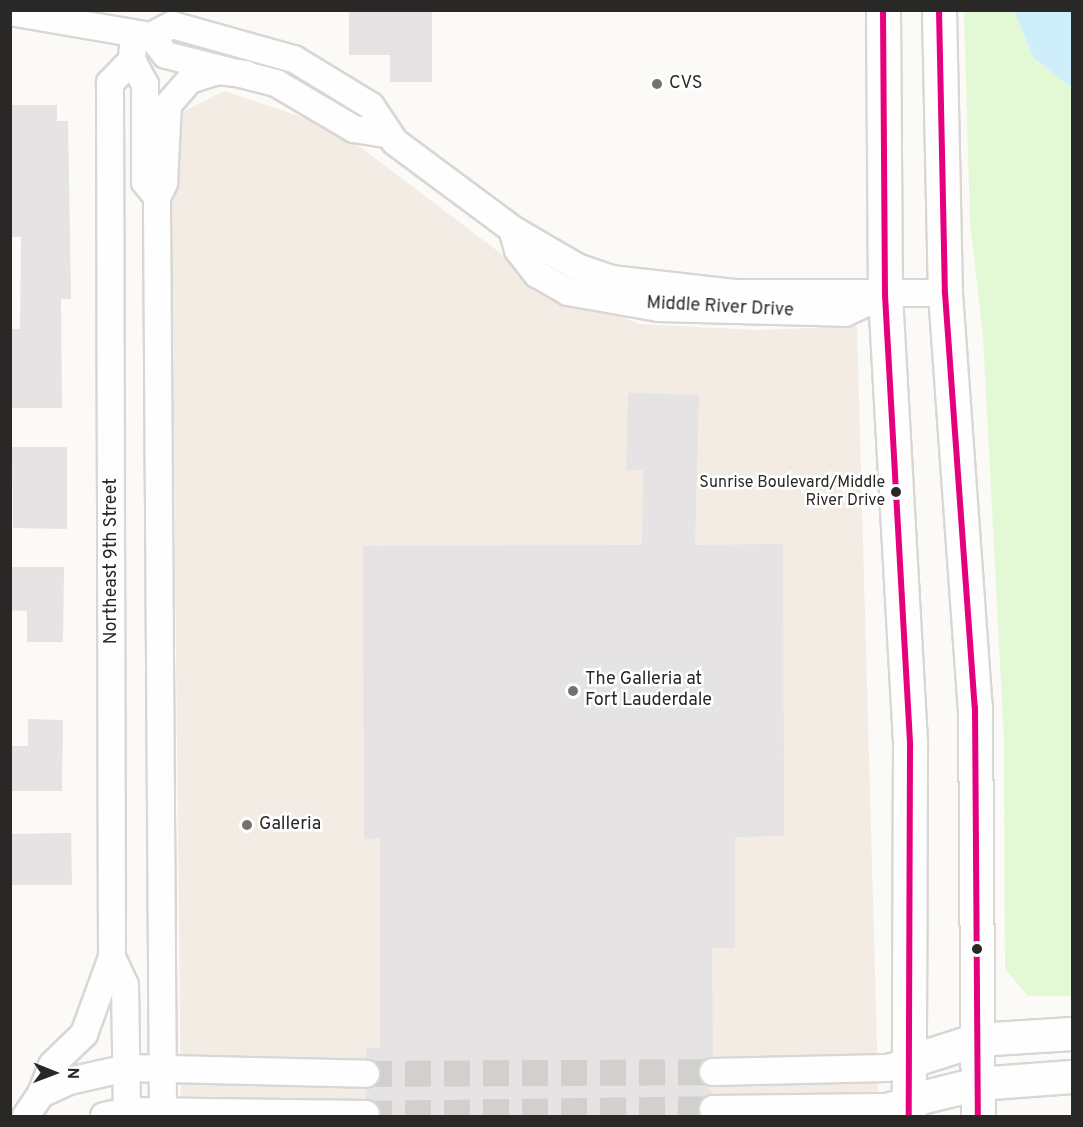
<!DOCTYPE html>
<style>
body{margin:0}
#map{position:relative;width:1083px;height:1127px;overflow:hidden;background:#fcfaf7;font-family:Overpass,sans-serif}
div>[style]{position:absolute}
.built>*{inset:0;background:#f3ece4}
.green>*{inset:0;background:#e3f8d5}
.water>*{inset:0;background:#cfeefb}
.building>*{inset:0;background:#e5e3e3}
.minor-tunnel>*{height:26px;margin-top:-13px;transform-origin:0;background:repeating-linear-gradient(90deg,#d2d0cd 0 26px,transparent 0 39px)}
.roads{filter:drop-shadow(2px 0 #d9d7d5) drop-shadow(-2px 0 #d9d7d5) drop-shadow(0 2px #d9d7d5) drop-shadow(0 -2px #d9d7d5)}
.minor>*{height:26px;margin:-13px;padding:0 13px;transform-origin:13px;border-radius:13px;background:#fffefe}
.tertiary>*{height:32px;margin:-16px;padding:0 16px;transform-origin:16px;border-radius:16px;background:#fffefe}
.primary>*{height:33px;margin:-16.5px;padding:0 16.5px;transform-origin:16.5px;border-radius:16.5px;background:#fffefe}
.bus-1>*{height:6px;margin:-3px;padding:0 3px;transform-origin:3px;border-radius:3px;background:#e5007d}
.dots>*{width:16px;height:16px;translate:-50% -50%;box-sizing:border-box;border:3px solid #fff;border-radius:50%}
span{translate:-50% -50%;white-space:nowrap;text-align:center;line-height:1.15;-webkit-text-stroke:5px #fff;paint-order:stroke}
.bus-label{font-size:16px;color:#2a2826}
.right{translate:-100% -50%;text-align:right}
.poi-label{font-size:18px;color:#2a2826}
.left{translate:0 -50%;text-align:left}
.street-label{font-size:18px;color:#2a2826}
.frame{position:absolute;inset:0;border:12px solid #2a2826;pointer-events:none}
.north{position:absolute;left:24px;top:1043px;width:60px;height:60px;-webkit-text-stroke:4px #fff;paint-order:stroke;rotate:91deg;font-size:16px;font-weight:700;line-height:24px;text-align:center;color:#2a2826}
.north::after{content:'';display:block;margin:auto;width:21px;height:27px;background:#2a2826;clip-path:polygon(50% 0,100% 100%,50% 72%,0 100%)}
</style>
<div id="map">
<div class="built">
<div style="clip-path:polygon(224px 91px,335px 128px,541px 284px,639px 324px,758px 330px,857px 326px,879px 1116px,181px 1116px,171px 193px,183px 112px)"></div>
</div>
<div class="green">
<div style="clip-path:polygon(964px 11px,1014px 11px,1034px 58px,1072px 88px,1072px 996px,1028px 996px,1005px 969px,1004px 741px,983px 335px,970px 223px)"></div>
</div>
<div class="water">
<div style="clip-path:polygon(1014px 11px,1072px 11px,1072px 88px,1034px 58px)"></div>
</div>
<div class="building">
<div style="clip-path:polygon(349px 10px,432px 10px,432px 82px,390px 82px,390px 55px,349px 55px)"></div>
<div style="clip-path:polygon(10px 105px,57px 105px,57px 121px,68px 121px,71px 299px,61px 299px,62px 408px,10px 408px,10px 329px,20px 329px,21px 237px,10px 237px)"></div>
<div style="clip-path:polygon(628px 393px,699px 395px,695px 545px,783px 544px,784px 836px,735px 837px,735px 948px,712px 948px,713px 1057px,698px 1072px,713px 1094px,700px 1101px,700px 1116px,380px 1116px,379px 1106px,366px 1099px,366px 1089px,381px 1075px,379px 1066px,366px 1059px,366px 1048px,380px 1048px,380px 838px,364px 839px,363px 546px,642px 545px,643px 470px,626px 470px)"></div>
<div style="clip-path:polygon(12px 447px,67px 447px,67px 529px,13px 528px)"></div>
<div style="clip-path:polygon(10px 567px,64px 567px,63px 642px,27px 642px,27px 611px,10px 610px)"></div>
<div style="clip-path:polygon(28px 719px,63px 720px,62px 791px,10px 791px,10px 746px,28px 746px)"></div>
<div style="clip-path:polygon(71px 833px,72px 885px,10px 885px,10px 834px)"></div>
</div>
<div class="minor-tunnel">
<div style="left:366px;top:1074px;width:347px;rotate:-0.3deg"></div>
<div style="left:366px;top:1114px;width:347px;rotate:-0.8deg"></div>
</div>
<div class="roads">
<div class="minor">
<div style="left:10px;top:12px;width:143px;rotate:9.7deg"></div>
<div style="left:151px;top:36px;width:24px;rotate:-28deg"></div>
<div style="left:172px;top:25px;width:127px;rotate:15.6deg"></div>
<div style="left:294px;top:59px;width:90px;rotate:31.4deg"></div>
<div style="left:371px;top:106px;width:43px;rotate:56.3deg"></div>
<div style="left:395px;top:142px;width:146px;rotate:36.6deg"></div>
<div style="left:512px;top:229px;width:75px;rotate:30.3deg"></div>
<div style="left:577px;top:267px;width:36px;rotate:19deg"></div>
<div style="left:611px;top:279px;width:126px;rotate:6.4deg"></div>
<div style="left:736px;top:293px;width:209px"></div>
<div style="left:151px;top:36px;width:24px;rotate:52deg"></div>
<div style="left:166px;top:55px;width:114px;rotate:14.3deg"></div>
<div style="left:276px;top:83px;width:91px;rotate:30.5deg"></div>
<div style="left:354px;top:129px;width:33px;rotate:9deg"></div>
<div style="left:133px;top:45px;width:15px;rotate:94deg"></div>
<div style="left:132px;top:60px;width:27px;rotate:62deg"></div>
<div style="left:145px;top:84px;width:98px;rotate:90deg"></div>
<div style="left:145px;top:182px;width:19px;rotate:51deg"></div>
<div style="left:512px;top:229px;width:22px;rotate:74deg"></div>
<div style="left:518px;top:250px;width:31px;rotate:52deg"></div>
<div style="left:537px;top:274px;width:36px;rotate:30deg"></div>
<div style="left:568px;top:292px;width:92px;rotate:10deg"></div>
<div style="left:659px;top:308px;width:186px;rotate:1.5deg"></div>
<div style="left:845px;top:313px;width:43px;rotate:-24.8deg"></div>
<div style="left:713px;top:1072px;width:174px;rotate:-1.3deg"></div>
<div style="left:887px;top:1068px;width:23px;rotate:-15deg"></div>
<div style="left:41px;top:1094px;width:31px;rotate:-69deg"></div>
<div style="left:52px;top:1065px;width:45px;rotate:-44.1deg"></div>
<div style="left:84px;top:1034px;width:82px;rotate:-70deg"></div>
<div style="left:713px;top:1109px;width:173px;rotate:-0.7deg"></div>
<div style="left:886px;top:1107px;width:24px;rotate:-15deg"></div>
<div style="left:127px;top:1111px;width:126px;rotate:-90.9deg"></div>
<div style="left:125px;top:985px;width:31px;rotate:-115deg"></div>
<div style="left:112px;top:957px;width:864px;rotate:-90.13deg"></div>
<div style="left:110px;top:93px;width:10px;rotate:-90deg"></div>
<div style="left:110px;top:83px;width:32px;rotate:-46deg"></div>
<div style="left:163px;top:1111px;width:914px;rotate:-90.38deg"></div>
<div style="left:157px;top:197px;width:16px;rotate:-63deg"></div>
<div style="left:164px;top:183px;width:78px;rotate:-87.1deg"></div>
<div style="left:168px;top:105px;width:33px;rotate:-49deg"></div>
<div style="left:190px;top:80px;width:28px;rotate:-18deg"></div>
<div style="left:217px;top:71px;width:29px;rotate:6deg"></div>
<div style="left:26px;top:1116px;width:27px;rotate:-56deg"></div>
<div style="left:41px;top:1094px;width:31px;rotate:-25deg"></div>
<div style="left:69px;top:1081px;width:59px;rotate:-12.6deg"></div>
<div style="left:127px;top:1068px;width:239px;rotate:1.4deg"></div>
<div style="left:104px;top:1116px;width:24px;rotate:-12deg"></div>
<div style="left:127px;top:1111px;width:239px;rotate:0.7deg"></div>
</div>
<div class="tertiary">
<div style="left:909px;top:1062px;width:71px;rotate:-17.9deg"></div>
<div style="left:977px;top:1040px;width:95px;rotate:-3.6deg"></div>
<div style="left:909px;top:1101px;width:71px;rotate:-13.8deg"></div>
<div style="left:978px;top:1084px;width:94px;rotate:-4.3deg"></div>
</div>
<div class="primary">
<div style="left:883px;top:10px;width:285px;rotate:89.6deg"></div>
<div style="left:885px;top:295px;width:451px;rotate:86.8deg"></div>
<div style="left:910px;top:745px;width:371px;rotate:90.2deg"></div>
<div style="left:939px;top:10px;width:283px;rotate:88.8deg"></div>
<div style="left:945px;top:293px;width:415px;rotate:85.9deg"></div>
<div style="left:975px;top:707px;width:409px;rotate:89.6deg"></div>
</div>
</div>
<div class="bus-1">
<div style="left:883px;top:10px;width:285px;rotate:89.6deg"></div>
<div style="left:885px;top:295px;width:451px;rotate:86.8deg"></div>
<div style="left:910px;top:745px;width:371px;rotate:90.2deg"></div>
<div style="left:939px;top:10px;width:283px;rotate:88.8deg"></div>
<div style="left:945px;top:293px;width:415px;rotate:85.9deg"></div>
<div style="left:975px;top:707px;width:409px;rotate:89.6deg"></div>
</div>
<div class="dots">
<div style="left:657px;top:84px;background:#74726f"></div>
<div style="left:896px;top:492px;background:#2a2826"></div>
<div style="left:573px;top:691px;background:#74726f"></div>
<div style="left:247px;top:825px;background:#74726f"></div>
<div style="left:977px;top:949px;background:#2a2826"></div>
</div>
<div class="bus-label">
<span class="right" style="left:885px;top:492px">Sunrise Boulevard/Middle<br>River Drive</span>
</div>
<div class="poi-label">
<span class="left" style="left:669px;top:84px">CVS</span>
<span class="left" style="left:585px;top:691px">The Galleria at<br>Fort Lauderdale</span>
<span class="left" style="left:259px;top:825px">Galleria</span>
</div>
<div class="street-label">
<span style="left:720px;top:308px;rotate:3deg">Middle River Drive</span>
<span style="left:112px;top:561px;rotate:-90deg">Northeast 9th Street</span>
</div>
<div class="frame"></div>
<div class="north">N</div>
</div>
